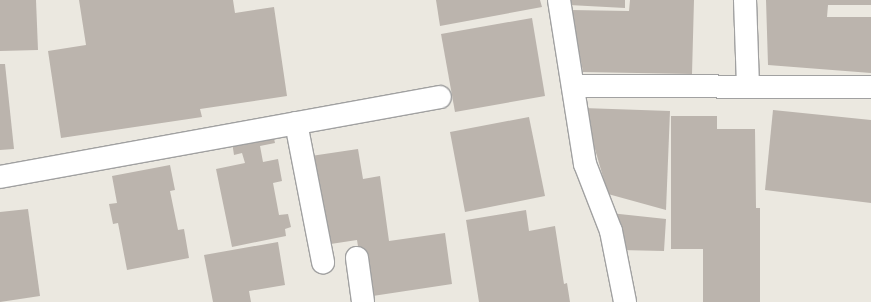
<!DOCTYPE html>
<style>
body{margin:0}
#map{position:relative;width:871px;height:302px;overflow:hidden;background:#ebe8e0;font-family:Figtree,sans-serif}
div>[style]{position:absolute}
.building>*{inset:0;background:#bbb4ad}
.roads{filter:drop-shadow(1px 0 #a1a1a1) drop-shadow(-1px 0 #a1a1a1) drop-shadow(0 1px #a1a1a1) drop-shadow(0 -1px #a1a1a1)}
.minor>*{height:22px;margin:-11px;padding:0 11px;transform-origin:11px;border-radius:11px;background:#fff}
span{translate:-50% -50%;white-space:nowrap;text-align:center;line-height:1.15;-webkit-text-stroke:3px #fff;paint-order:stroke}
</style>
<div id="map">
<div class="building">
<div style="clip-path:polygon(0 0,36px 0,38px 50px,0 51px)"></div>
<div style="clip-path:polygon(79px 0,233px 0,235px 13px,274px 7px,287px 96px,200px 109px,202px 117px,61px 138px,48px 51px,86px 45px)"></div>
<div style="clip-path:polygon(436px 0,540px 0,542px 7px,440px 26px)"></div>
<div style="clip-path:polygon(569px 0,625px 0,625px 8px,569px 5px)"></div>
<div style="clip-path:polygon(630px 0,694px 0,692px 74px,583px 72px,571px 10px,629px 11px)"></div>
<div style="clip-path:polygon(766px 0,871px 0,871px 5px,828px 5px,827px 17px,871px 17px,871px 73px,768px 65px)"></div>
<div style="clip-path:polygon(532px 18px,545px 96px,455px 112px,441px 34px)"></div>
<div style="clip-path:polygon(0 64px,5px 64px,14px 149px,0 150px)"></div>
<div style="clip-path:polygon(583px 108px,670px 111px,666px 210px,608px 194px)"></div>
<div style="clip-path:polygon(773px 110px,871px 120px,871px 203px,765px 190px)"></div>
<div style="clip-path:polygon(671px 116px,717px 116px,717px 129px,755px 129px,756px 208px,760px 208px,760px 302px,703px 302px,703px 249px,671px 249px)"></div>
<div style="clip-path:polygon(529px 117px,545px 196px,465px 212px,450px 132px)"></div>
<div style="clip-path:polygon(273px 134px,275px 143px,260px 146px,263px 162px,278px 159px,282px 181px,273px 183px,279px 215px,288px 214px,291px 227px,285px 229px,286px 236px,232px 247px,216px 169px,245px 163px,242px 153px,234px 155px,232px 142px)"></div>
<div style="clip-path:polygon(358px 149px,363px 179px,380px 176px,389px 241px,445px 233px,452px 284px,366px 297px,357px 240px,324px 245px,311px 156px)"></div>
<div style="clip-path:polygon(170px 165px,175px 190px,170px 191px,178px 230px,184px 229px,189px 258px,127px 270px,118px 223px,113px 224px,109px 204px,117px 203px,112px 176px)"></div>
<div style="clip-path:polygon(28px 209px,40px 296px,0 302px,0 212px)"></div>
<div style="clip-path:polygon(526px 210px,529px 231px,555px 226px,564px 284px,567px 283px,570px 302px,479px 302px,466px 220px)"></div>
<div style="clip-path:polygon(610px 213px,666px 219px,664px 251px,620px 250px)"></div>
<div style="clip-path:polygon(278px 242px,285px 285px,249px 291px,251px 302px,213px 302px,204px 255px)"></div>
</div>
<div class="roads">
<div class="minor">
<div style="left:559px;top:0;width:166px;rotate:81deg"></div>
<div style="left:585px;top:164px;width:72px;rotate:68.8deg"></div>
<div style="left:611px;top:231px;width:72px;rotate:78.8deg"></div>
<div style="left:745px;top:0;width:87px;rotate:88deg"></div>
<div style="left:573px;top:86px;width:298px;rotate:0.2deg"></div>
<div style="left:296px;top:123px;width:142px;rotate:79deg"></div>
<div style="left:0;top:177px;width:447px;rotate:-10.3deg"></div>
<div style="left:357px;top:258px;width:44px;rotate:82.2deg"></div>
</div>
</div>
</div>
